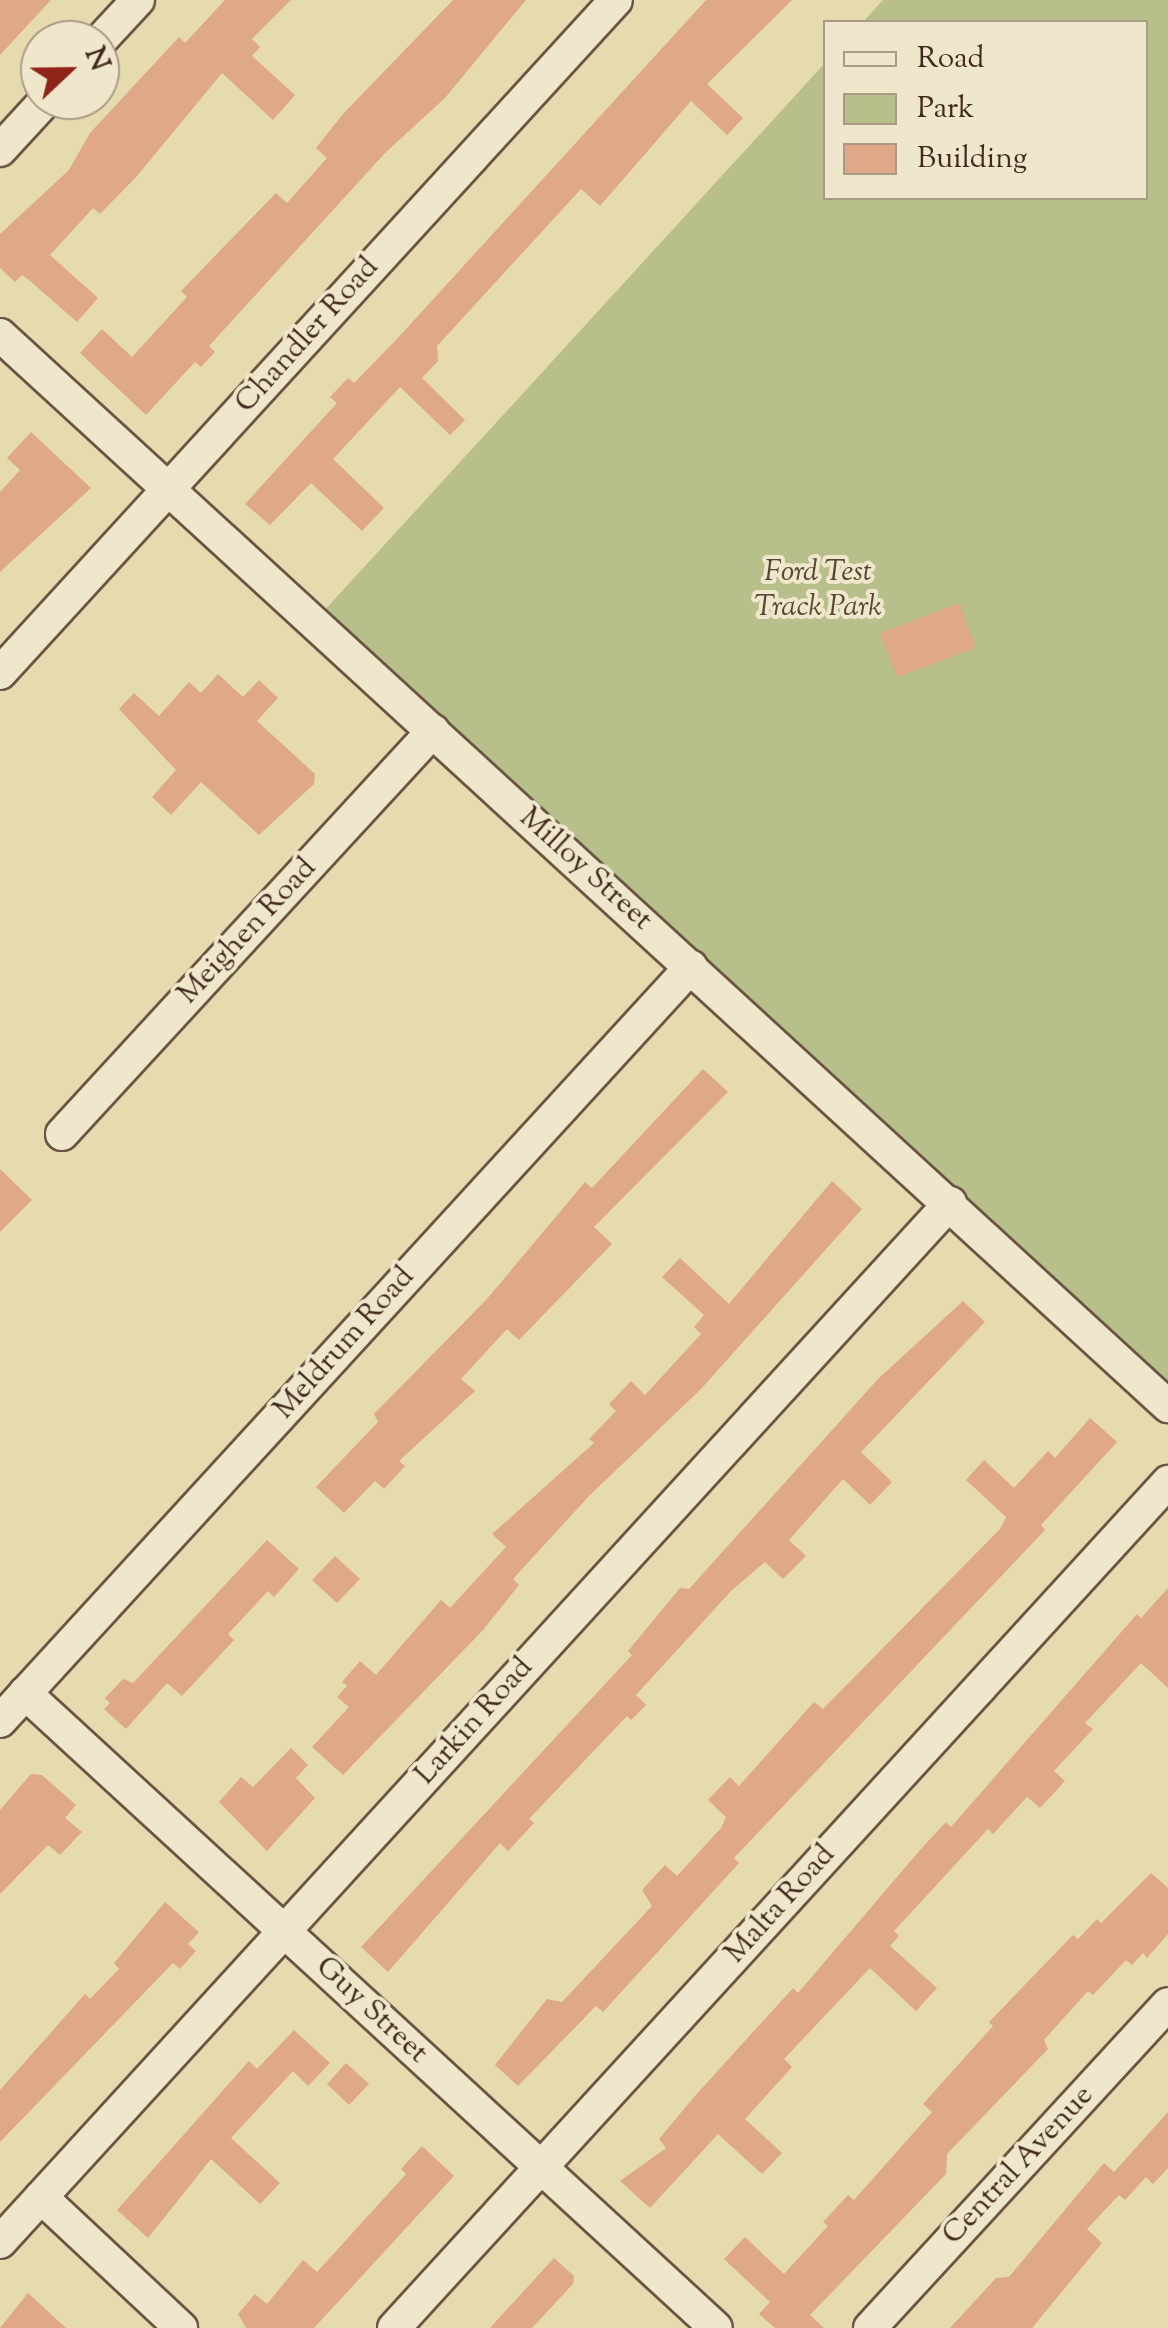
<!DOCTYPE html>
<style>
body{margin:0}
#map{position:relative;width:1168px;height:2328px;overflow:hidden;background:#e6daaf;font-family:"Sorts Mill Goudy",serif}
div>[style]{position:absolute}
.green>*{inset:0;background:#b7bf8a}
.building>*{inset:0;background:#dfa888}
.roads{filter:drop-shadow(2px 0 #6b5543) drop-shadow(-2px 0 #6b5543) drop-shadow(0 2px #6b5543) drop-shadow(0 -2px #6b5543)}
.minor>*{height:32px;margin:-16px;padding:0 16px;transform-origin:16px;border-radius:16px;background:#efe7cb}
span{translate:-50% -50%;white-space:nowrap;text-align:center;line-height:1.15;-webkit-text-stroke:8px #efe7cb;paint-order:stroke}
.street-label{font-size:30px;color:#42291f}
.park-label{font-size:30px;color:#594734;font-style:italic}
.legend{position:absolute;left:823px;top:20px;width:325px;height:180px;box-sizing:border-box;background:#efe7cb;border:2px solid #aa9b86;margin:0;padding:12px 18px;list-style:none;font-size:30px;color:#42291f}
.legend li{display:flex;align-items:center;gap:20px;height:50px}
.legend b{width:50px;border:2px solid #aa9b86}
.north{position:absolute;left:20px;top:20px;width:100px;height:100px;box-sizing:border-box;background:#efe7cb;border:2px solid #aa9b86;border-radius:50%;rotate:68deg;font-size:28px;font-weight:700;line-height:40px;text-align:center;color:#42291f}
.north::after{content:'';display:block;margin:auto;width:35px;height:45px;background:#8f2418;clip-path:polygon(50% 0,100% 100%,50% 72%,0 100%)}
</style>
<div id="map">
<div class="green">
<div style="clip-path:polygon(883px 0,1168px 0,1168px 1389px,323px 612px,825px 63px,826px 198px,1146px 198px,1146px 22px,863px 22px)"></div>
</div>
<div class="building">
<div style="clip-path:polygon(0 0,51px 0,0 55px)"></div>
<div style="clip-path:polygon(225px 0,291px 0,252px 39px,260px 47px,252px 56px,295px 95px,273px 120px,222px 73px,137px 176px,100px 214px,93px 208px,50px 255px,98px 298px,77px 322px,29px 280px,22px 275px,15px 282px,0 268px,0 234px,69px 170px,90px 133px,179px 37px,185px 43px)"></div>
<div style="clip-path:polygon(453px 0,526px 0,445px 98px,385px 153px,209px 346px,215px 352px,201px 367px,195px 362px,146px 415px,80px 353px,102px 329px,132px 357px,187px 297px,181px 291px,242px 228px,276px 193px,287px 203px,327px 158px,316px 148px,343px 114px)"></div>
<div style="clip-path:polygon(706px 0,792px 0,707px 84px,743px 118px,727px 135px,691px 101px,600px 206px,581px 189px,437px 346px,438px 361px,422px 378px,465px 420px,450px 435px,400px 387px,333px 459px,384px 508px,362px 531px,311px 483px,270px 525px,245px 504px,337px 403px,330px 397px,348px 378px,354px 383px,396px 340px)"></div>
<div style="clip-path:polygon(31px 432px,91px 488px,0 572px,0 492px,20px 470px,7px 458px)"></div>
<div style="clip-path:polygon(959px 603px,976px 648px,897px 677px,880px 633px)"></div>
<div style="clip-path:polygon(218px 674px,243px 697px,259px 680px,278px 698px,257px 721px,315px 774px,314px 784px,259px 835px,201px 782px,171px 815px,152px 797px,176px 770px,119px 709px,134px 693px,159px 716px,189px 682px,201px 693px)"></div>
<div style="clip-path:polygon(703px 1069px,728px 1092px,594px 1227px,612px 1244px,519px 1340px,507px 1329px,461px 1379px,475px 1391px,399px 1461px,405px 1466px,384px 1489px,375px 1481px,344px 1513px,316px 1487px,378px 1422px,374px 1414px,486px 1300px,585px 1182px,592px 1188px)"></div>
<div style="clip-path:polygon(0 1169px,32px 1200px,0 1232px)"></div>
<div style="clip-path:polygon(832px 1181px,862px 1209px,701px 1389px,589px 1496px,513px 1579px,519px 1585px,483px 1630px,343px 1775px,312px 1747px,349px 1707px,337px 1697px,347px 1686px,342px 1682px,360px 1661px,376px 1675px,441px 1600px,450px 1608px,506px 1547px,492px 1534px,594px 1443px,589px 1439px,616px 1411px,609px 1404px,631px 1381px,645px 1395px,701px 1334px,694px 1327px,704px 1315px,662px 1277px,680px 1258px,729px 1304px)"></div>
<div style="clip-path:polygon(963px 1301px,985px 1322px,861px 1452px,892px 1482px,870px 1505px,843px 1479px,789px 1540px,806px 1556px,783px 1579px,765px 1562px,731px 1591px,636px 1695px,646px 1705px,631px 1720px,627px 1716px,529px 1819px,534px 1823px,508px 1851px,500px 1843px,388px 1972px,361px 1947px,632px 1655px,628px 1651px,680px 1588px,689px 1589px,878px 1379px)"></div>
<div style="clip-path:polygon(1090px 1418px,1117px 1442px,1041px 1525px,1045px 1530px,734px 1858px,739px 1863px,603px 2012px,596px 2006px,518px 2086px,495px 2065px,547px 1999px,562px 2002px,652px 1906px,642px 1890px,665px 1865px,677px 1876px,721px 1828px,726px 1817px,708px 1800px,730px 1777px,739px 1786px,814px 1702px,823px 1709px,1000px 1529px,1006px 1517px,966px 1480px,984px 1460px,1014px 1488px,1048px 1451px,1055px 1458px)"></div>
<div style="clip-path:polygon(267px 1540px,299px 1569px,274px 1597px,268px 1591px,228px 1634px,234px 1640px,182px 1696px,167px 1683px,126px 1729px,104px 1709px,110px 1703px,105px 1698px,123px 1679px,133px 1683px)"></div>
<div style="clip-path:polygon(335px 1556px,360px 1579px,337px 1603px,312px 1580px)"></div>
<div style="clip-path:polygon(1168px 1588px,1168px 1688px,1141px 1663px,1085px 1723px,1093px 1729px,1054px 1771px,1065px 1781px,1040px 1808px,1027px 1797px,993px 1834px,988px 1829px,894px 1931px,899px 1936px,890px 1946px,937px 1988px,916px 2011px,870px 1968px,784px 2059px,792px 2067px,745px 2119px,782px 2153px,762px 2174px,718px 2134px,650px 2208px,620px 2181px,666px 2148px,659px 2139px,694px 2097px,793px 1988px,798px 1993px,920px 1850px,946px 1822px,951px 1827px,1137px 1614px,1141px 1618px)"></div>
<div style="clip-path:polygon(291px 1748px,308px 1765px,296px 1778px,315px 1798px,267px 1851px,219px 1802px,241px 1777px,253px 1787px)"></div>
<div style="clip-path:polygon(31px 1774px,42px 1775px,76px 1805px,65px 1818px,82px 1832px,60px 1855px,48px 1845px,0 1894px,0 1810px)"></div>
<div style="clip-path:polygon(1151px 1873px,1168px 1888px,1168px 1934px,1147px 1958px,1143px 1953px,1132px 1965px,1126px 1960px,1093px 1995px,1088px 1991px,1044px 2040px,1048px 2049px,947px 2154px,946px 2174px,810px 2315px,824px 2328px,775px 2328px,759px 2314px,770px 2302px,724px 2259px,745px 2237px,784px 2274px,828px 2226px,823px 2222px,848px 2195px,854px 2200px,932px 2112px,923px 2104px,993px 2026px,989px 2022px,1073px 1935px,1078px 1939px,1097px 1919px,1101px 1923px)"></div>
<div style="clip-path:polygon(165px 1902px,199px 1932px,188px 1944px,196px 1951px,180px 1969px,173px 1963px,0 2142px,0 2090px,85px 1994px,90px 1999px,119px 1969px,114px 1963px)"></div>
<div style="clip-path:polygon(294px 2030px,330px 2063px,308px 2086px,293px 2071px,231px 2138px,280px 2183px,260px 2204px,211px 2159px,148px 2238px,117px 2210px,249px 2061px,257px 2069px)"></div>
<div style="clip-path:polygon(346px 2063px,369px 2084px,349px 2105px,327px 2084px)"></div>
<div style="clip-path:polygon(1168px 2112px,1168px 2168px,1153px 2184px,1146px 2177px,1125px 2200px,1119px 2195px,1087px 2229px,1102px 2243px,1032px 2328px,950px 2328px,996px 2278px,1009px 2277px,1104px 2163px,1114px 2172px)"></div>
<div style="clip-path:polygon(422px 2146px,454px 2176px,314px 2328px,246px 2328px,238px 2314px,255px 2294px,267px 2304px,303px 2260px,317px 2272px,406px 2174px,401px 2169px)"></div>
<div style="clip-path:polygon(554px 2258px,574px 2276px,573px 2284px,532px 2328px,490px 2328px)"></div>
<div style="clip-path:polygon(28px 2293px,66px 2328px,0 2328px)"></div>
</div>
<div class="roads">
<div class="minor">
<div style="left:100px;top:41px;width:56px;rotate:-47.2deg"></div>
<div style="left:0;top:150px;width:68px;rotate:-47.4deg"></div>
<div style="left:0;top:335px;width:1585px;rotate:42.52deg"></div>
<div style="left:0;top:673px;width:912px;rotate:-47.53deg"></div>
<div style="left:62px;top:1134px;width:548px;rotate:-47.37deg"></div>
<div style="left:25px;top:1693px;width:938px;rotate:42.58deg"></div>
<div style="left:0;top:1721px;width:1023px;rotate:-47.5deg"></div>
<div style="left:41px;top:2197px;width:192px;rotate:43.1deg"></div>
<div style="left:0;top:2242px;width:1408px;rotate:-47.56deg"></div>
<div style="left:394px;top:2328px;width:1147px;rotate:-47.54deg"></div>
<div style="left:870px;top:2328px;width:440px;rotate:-47.4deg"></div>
</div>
</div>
<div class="street-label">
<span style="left:308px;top:336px;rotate:-48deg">Chandler Road</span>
<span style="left:585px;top:870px;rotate:42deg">Milloy Street</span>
<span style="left:248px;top:932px;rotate:-47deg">Meighen Road</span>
<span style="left:345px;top:1344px;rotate:-48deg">Meldrum Road</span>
<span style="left:475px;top:1722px;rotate:-48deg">Larkin Road</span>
<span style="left:781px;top:1905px;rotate:-48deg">Malta Road</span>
<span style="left:371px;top:2011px;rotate:43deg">Guy Street</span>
<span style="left:1019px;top:2166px;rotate:-47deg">Central Avenue</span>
</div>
<div class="park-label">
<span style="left:818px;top:590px">Ford Test<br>Track Park</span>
</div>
<ul class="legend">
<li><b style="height:12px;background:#efe7cb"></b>Road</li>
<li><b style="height:28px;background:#b7bf8a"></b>Park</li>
<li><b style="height:28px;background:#dfa888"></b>Building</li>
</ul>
<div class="north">N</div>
</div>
